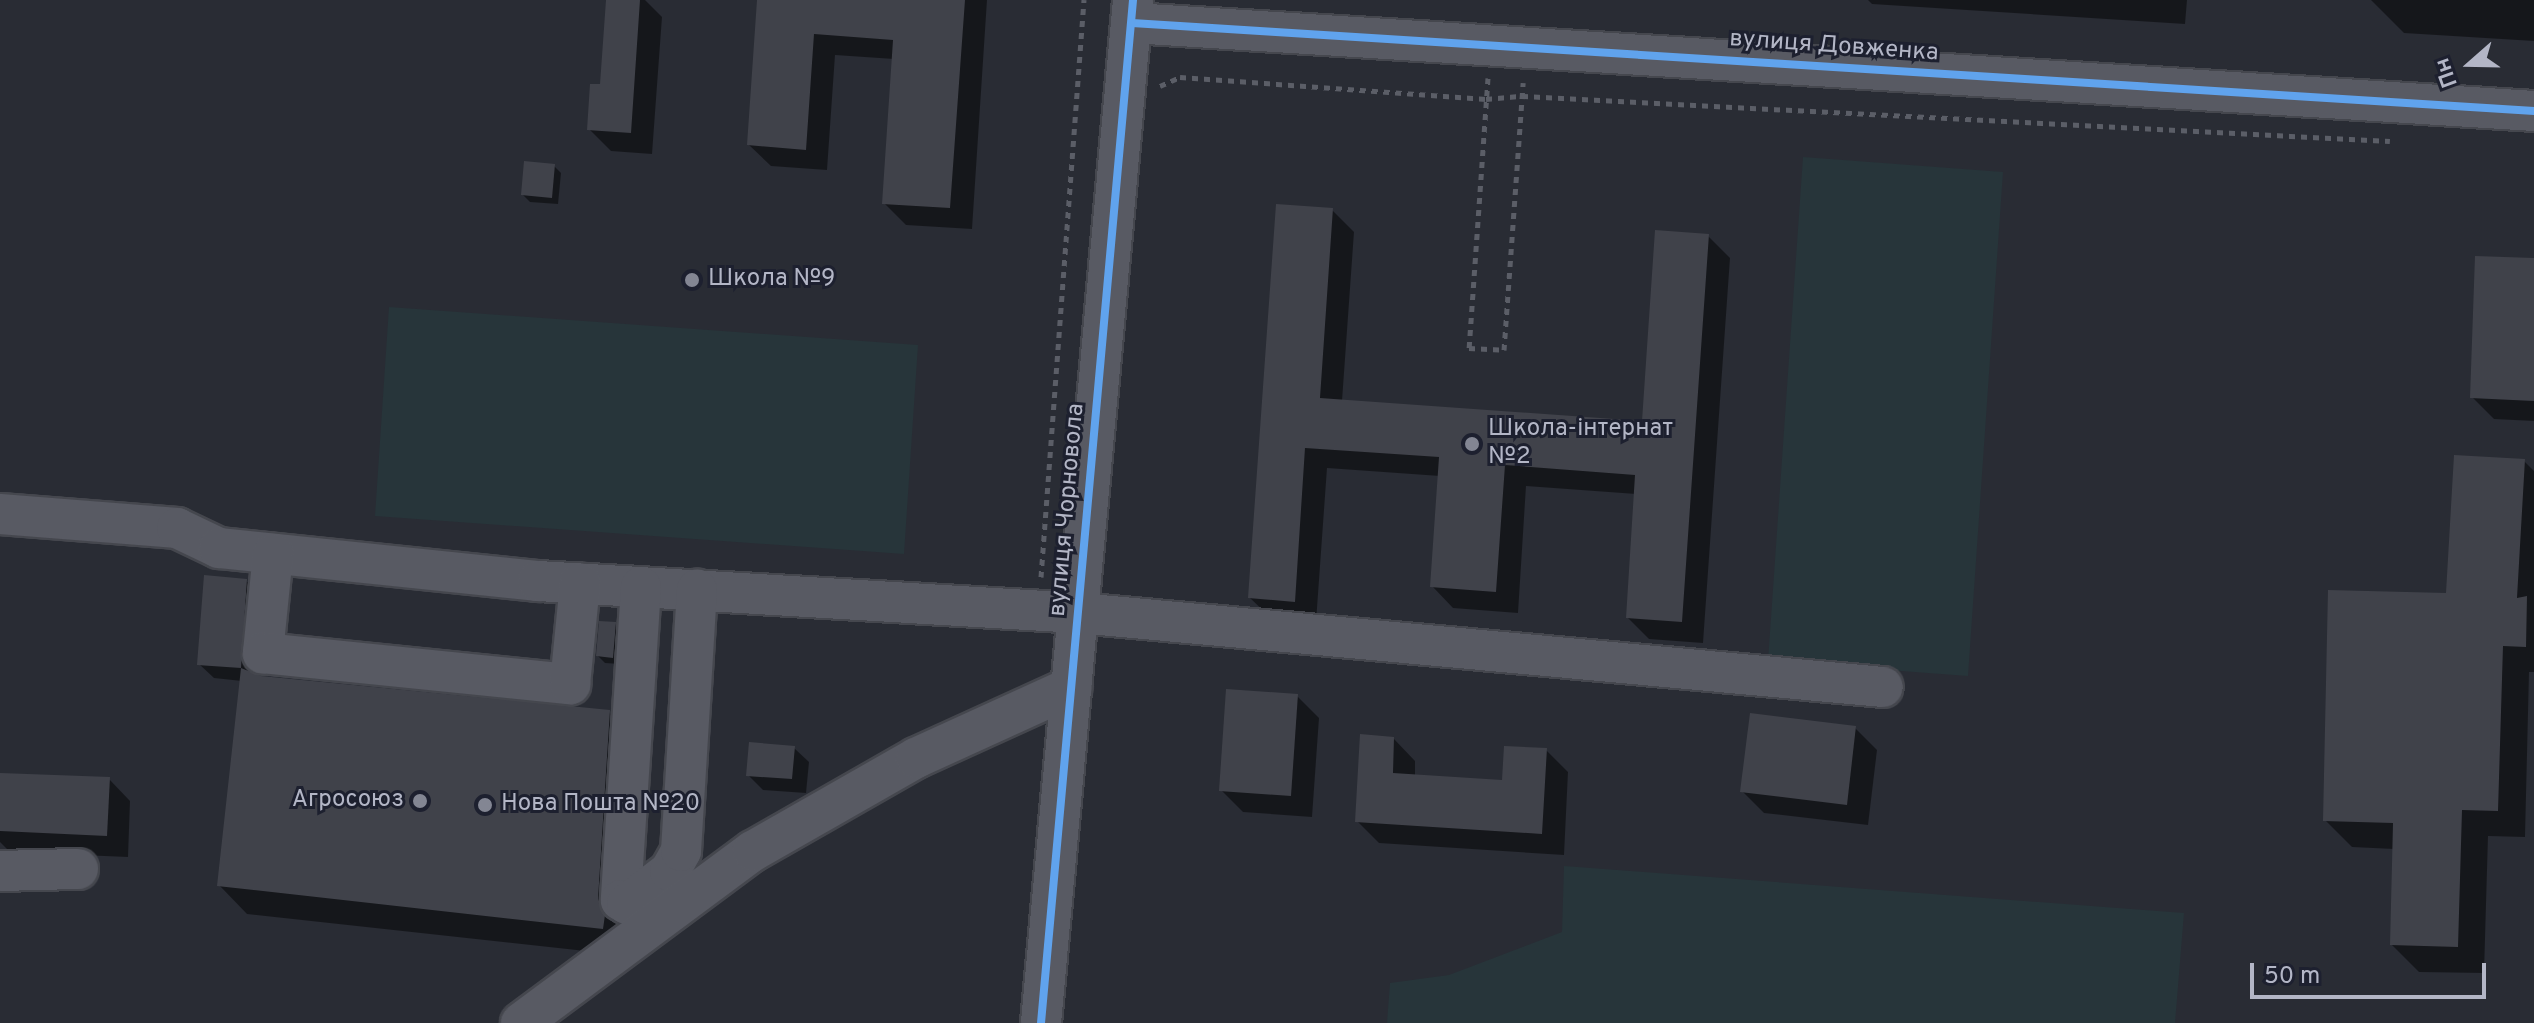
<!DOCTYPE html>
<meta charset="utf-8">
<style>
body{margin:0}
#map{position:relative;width:2534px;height:1023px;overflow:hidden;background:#292c34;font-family:Overpass,sans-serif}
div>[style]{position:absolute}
.green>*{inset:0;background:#27353a}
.shadow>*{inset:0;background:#0007}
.building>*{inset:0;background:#40424a}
.path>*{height:5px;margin-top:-2.5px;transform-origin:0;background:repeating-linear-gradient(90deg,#5b5e67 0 6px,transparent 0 12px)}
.roads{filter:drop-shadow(2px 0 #45474e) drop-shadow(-2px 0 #45474e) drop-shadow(0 2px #45474e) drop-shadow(0 -2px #45474e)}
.minor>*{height:40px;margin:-20px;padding:0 20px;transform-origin:20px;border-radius:20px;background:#585a63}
.cycleway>*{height:8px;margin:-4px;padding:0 4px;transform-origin:4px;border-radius:4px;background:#60a3ed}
.dots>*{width:22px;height:22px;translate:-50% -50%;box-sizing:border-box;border:4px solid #1d202f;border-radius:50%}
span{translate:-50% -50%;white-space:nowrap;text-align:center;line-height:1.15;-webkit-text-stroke:6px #1d202f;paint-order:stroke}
.street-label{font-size:24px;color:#b3b6c6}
.poi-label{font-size:24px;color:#b3b6c6}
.left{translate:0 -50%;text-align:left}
.right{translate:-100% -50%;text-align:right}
.north{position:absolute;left:2430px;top:24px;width:80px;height:80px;-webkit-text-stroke:6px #1d202f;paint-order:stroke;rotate:250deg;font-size:22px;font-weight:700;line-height:32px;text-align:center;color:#b3b6c6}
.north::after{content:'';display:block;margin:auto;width:28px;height:36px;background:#b3b6c6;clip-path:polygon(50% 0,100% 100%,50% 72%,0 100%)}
.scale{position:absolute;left:2250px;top:963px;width:236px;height:36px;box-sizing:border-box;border:4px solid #b3b6c6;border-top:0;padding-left:10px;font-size:24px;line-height:28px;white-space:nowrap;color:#b3b6c6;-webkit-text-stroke:6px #1d202f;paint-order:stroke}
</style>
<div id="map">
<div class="green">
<div style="clip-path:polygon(1803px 157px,2003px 172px,1968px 676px,1768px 661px)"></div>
<div style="clip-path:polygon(389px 307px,918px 345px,904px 554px,375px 516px)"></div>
<div style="clip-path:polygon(1564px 866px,2184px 913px,2175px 1023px,1387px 1023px,1390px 983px,1449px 975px,1562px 932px)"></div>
</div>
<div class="shadow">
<div style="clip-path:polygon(608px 0,645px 0,662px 17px,652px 154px,611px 151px,589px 129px,602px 87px)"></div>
<div style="clip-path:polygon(759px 0,987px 0,972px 229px,906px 225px,884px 203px,894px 59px,835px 55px,827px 170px,771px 166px,749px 145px)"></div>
<div style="clip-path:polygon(1868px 0,2187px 0,2185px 24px,1872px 4px)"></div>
<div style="clip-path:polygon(2371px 0,2534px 0,2534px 41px,2404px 33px)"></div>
<div style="clip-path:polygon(554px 166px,561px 173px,558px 204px,530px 202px,523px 195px)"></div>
<div style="clip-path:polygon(1332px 210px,1354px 232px,1342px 401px,1644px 423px,1708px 236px,1730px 258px,1703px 643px,1649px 639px,1628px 618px,1636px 494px,1526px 486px,1518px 613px,1453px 608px,1432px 586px,1440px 476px,1327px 468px,1316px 622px,1272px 619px,1250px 598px)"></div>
<div style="clip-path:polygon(2534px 260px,2534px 421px,2494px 419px,2472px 397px)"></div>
<div style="clip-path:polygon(2524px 461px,2534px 471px,2534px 672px,2529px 672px,2525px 837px,2488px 836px,2484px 973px,2419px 972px,2392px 945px,2394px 849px,2352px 847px,2325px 820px)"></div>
<div style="clip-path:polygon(246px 581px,261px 595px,255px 676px,609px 712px,637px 740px,631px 956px,247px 914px,219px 885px,242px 681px,214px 678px,199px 664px)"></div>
<div style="clip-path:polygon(615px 624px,622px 631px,620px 664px,605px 663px,598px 656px)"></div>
<div style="clip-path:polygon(1297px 696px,1319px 718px,1312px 817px,1243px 812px,1221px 790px)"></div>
<div style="clip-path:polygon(1855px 728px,1877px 750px,1868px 825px,1764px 813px,1742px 791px)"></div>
<div style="clip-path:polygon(1394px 739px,1415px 761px,1415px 777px,1504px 782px,1546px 750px,1568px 772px,1564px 855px,1379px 843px,1357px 821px)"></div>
<div style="clip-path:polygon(794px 748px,809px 762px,806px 793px,763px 790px,748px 775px)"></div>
<div style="clip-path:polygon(0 775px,109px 779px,130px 801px,128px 857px,10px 852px,0 842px)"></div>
</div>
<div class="building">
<div style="clip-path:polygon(606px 0,640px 0,631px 133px,587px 130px,590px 84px,600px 84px)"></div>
<div style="clip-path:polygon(757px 0,965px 0,950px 208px,882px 204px,893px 40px,814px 34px,806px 150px,747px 145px)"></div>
<div style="clip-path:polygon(524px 161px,555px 164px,552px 198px,521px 195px)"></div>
<div style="clip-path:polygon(1276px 204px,1333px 208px,1320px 398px,1642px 421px,1655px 230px,1709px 234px,1682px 622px,1626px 618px,1635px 475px,1505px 465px,1496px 592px,1430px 587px,1439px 457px,1305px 448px,1295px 602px,1248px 598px)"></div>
<div style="clip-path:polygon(2475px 256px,2534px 258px,2534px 401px,2470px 398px)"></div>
<div style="clip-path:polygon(2454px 455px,2525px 459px,2517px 598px,2527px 596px,2526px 647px,2503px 646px,2498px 811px,2462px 810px,2458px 947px,2390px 945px,2393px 823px,2323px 821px,2328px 590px,2446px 593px)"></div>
<div style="clip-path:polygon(204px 575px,247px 579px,241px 668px,197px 665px)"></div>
<div style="clip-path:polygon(599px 621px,616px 622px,613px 658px,596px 656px)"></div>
<div style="clip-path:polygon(241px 668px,261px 676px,610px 710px,598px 899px,605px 915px,603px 929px,217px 886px)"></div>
<div style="clip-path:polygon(1226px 689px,1298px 694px,1291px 796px,1219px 791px)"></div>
<div style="clip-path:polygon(1750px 713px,1856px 726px,1847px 805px,1740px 792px)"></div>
<div style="clip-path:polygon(1360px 734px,1394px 737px,1393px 773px,1502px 780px,1504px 746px,1547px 748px,1542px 834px,1355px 822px)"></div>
<div style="clip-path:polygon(749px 742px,795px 746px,792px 779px,746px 776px)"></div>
<div style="clip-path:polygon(0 773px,110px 777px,107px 836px,0 831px)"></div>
</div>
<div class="path">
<div style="left:1488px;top:78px;width:271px;rotate:94deg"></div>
<div style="left:1469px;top:348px;width:35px;rotate:3deg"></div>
<div style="left:1504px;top:350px;width:268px;rotate:-85.9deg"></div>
<div style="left:1160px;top:86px;width:22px;rotate:-24deg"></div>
<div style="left:1180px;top:77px;width:307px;rotate:4.1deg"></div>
<div style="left:1486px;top:99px;width:36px;rotate:-5deg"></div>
<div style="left:1522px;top:96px;width:869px;rotate:2.97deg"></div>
<div style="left:1041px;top:577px;width:579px;rotate:-85.74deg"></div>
</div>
<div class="roads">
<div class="minor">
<div style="left:1132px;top:23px;width:1405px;rotate:3.59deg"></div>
<div style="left:0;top:514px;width:178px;rotate:4.5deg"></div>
<div style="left:177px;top:528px;width:47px;rotate:25.5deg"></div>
<div style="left:219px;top:548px;width:321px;rotate:5.9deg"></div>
<div style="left:538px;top:581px;width:542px;rotate:3.39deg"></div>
<div style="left:1079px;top:613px;width:807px;rotate:5.26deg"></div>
<div style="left:273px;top:554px;width:100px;rotate:95.8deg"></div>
<div style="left:263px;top:653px;width:309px;rotate:5.8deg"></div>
<div style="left:570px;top:684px;width:101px;rotate:-84.3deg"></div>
<div style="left:641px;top:587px;width:314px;rotate:93.7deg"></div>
<div style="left:621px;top:900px;width:7px;rotate:34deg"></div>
<div style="left:627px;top:904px;width:54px;rotate:-37.5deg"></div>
<div style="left:670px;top:871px;width:23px;rotate:-61deg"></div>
<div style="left:681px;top:851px;width:262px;rotate:-86.5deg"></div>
<div style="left:0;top:871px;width:78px;rotate:-1.5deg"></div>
<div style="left:521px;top:1023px;width:289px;rotate:-36.6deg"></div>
<div style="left:753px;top:851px;width:188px;rotate:-29.7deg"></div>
<div style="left:916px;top:758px;width:171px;rotate:-24.5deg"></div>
<div style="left:1041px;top:1023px;width:1027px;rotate:-84.86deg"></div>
</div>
</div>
<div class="cycleway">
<div style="left:1132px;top:23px;width:1405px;rotate:3.59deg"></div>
<div style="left:1041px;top:1023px;width:1027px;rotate:-84.86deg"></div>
</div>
<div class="dots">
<div style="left:692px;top:280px;background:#838693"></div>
<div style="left:1472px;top:444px;background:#838693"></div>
<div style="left:420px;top:801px;background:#838693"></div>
<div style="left:485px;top:805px;background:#838693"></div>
</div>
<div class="street-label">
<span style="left:1834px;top:47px;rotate:4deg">вулиця Довженка</span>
<span style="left:1068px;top:510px;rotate:-85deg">вулиця Чорновола</span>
</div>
<div class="poi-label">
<span class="left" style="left:708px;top:280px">Школа №9</span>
<span class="left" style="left:1488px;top:444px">Школа-інтернат<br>№2</span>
<span class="right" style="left:404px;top:801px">Агросоюз</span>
<span class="left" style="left:501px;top:805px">Нова Пошта №20</span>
</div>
<div class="north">Пн</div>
<div class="scale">50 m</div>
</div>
